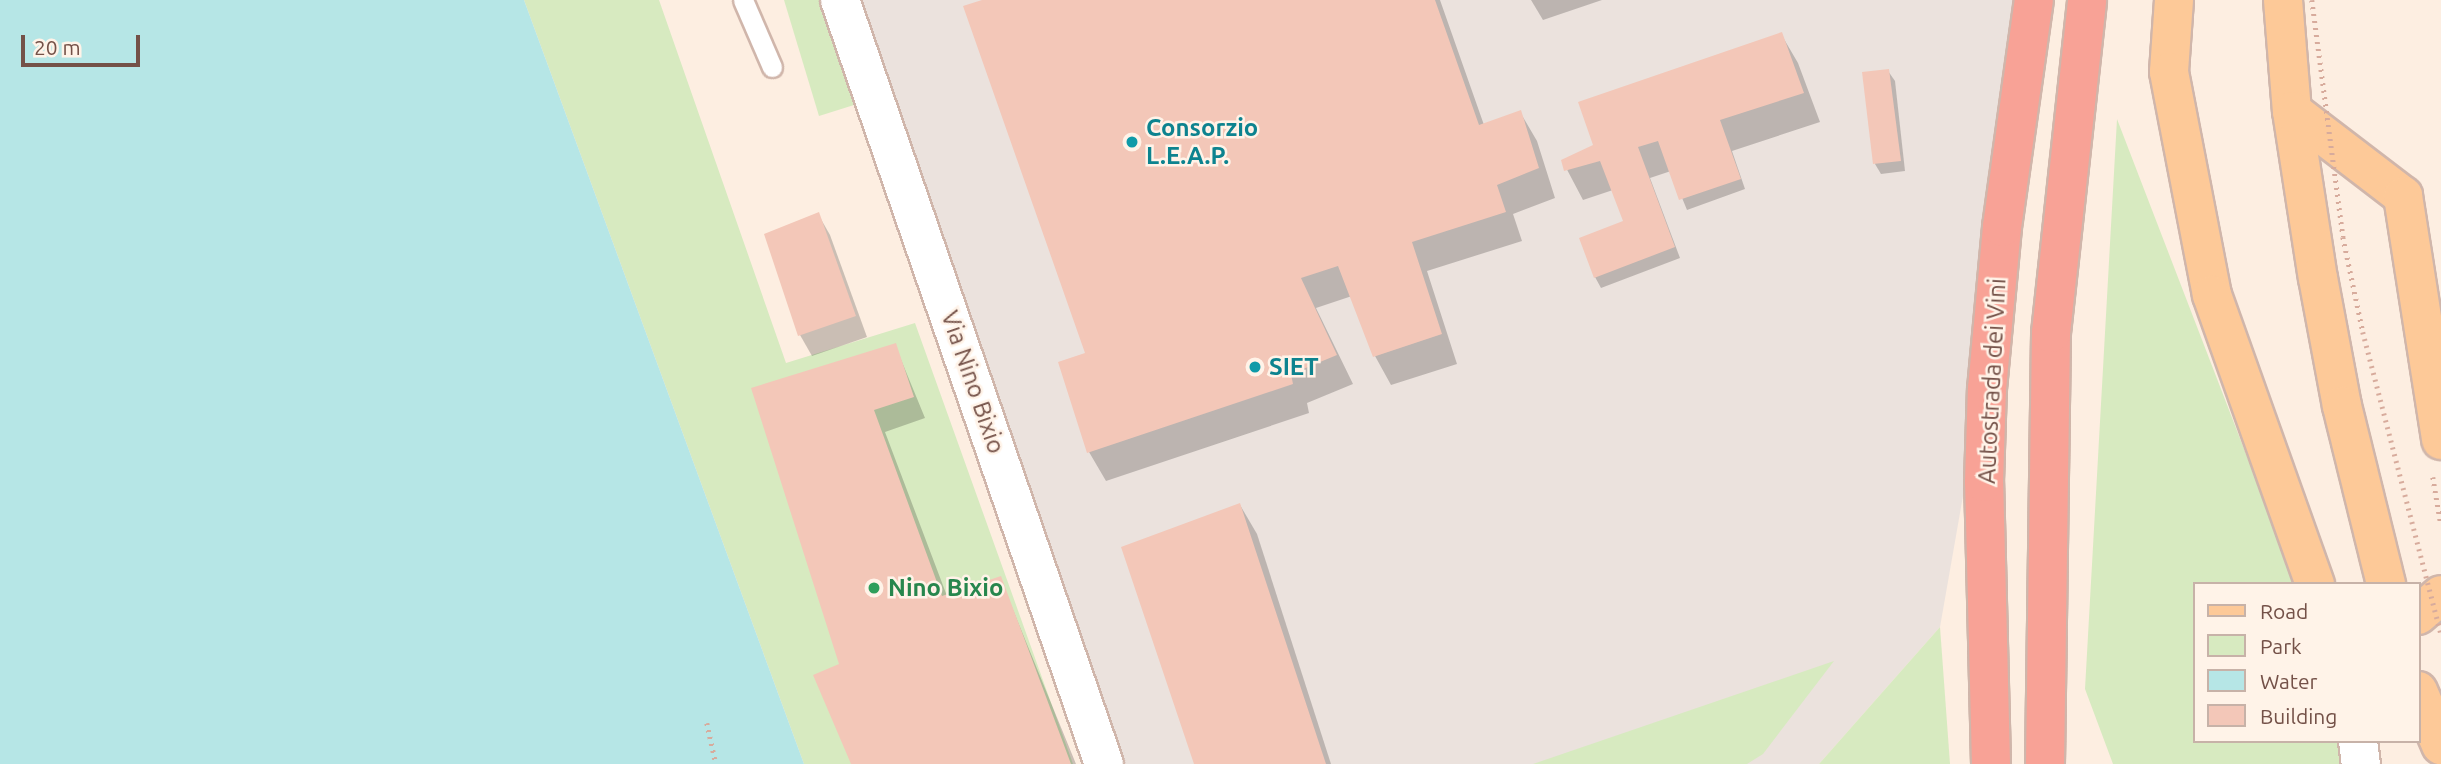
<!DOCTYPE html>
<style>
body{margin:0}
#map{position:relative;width:2441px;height:764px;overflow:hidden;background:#fdeee1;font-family:Ubuntu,sans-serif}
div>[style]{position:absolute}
.industrial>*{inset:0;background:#ebe2dd}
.green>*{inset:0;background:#d7eac0}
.water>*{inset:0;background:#b6e6e6}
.shadow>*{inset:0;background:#0003}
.building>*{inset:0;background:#f3c7b8}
.path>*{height:4.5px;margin-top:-2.25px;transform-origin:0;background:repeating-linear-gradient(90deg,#d7ab9c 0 2px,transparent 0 7px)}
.roads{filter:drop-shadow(2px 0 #d0b6ab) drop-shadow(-2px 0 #d0b6ab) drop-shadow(0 2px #d0b6ab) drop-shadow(0 -2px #d0b6ab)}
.lane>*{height:19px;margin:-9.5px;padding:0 9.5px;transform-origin:9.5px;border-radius:9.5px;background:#fff}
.street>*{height:38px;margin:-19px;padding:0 19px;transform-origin:19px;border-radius:19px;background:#fff}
.primary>*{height:38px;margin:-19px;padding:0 19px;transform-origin:19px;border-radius:19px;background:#fdc998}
.highway>*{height:38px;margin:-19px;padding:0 19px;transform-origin:19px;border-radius:19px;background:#f8a296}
.path-bridge>*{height:4.5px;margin-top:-2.25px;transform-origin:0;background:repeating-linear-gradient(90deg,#d7ab9c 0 2px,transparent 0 7px)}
.dots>*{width:19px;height:19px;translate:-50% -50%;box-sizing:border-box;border:4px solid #fff3e8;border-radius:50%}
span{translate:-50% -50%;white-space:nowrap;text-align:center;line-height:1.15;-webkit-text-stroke:5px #fff3e8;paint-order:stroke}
.culture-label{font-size:24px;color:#0d838f;font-weight:700}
.left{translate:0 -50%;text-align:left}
.street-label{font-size:24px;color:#745148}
.leisure-label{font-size:24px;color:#27864d;font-weight:700}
.legend{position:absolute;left:2193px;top:582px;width:228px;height:161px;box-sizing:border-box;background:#fff3e8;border:2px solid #c7b2a8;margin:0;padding:9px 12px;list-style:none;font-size:21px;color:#745148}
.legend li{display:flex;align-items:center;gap:14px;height:35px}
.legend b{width:35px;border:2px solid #c7b2a8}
.scale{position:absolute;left:21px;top:35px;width:119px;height:32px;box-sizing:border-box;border:4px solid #745148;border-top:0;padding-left:9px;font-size:21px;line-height:24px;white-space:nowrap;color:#745148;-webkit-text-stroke:5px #fff3e8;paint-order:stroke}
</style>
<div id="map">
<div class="industrial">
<div style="clip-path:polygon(857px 0,2050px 0,1940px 627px,1819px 764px,1122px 764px)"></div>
</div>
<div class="green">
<div style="clip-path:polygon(524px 0,659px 0,786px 363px,915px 323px,1073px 764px,804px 764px)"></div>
<div style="clip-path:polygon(784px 0,857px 0,889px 94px,819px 116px)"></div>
<div style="clip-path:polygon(2117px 119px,2296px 584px,2194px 584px,2194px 741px,2368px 741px,2382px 764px,2113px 764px,2085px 689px)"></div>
<div style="clip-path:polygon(1940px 627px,1950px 764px,1819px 764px)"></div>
<div style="clip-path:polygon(1834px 661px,1763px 754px,1747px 764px,1533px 764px)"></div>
</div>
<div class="water">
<div style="clip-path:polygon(0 0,524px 0,804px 764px,0 764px)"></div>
</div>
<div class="shadow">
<div style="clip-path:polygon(987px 0,1440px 0,1484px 125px,1520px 112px,1537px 141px,1555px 198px,1513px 214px,1522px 241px,1427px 271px,1457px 364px,1391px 385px,1375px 356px,1352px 296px,1316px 308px,1353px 384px,1307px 403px,1309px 413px,1106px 481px,1089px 452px,1089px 354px)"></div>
<div style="clip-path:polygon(1531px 0,1602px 0,1543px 20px)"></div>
<div style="clip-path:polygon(1781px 34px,1798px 63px,1820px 122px,1732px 151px,1745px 189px,1687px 210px,1671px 171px,1650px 178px,1680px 258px,1601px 288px,1595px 277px,1626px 222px,1613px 190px,1583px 200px,1563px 162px,1590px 153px)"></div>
<div style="clip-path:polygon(1888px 71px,1895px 81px,1905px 171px,1881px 174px,1875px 164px)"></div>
<div style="clip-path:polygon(818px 214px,830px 235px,867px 337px,812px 356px,800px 335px)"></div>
<div style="clip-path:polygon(895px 345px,925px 418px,885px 432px,947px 596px,1000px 578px,1076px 764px,852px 764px,842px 666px,771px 444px)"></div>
<div style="clip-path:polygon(1240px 505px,1257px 534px,1331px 764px,1196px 764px)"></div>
</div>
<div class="building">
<div style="clip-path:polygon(982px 0,1435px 0,1479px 125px,1521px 110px,1539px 168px,1497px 185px,1506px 212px,1412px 242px,1442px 334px,1373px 357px,1338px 266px,1301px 278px,1337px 355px,1291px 374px,1293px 384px,1087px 453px,1058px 362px,1085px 353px,963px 6px)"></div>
<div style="clip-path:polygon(1782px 32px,1804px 93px,1720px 120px,1741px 179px,1679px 200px,1658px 141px,1638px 147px,1675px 247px,1594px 278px,1579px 238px,1623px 221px,1600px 161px,1564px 171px,1561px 160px,1593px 145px,1578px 102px)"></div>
<div style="clip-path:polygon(1889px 69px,1901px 161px,1873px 164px,1862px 72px)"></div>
<div style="clip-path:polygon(819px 212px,856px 316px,798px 336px,764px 234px)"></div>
<div style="clip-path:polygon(896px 343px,914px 397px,874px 410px,942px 596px,1001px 576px,1071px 764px,851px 764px,813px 675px,839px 664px,751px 388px)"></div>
<div style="clip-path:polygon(1240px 503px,1292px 661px,1326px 764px,1194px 764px,1121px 547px)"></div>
</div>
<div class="path">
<div style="left:2433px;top:477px;width:49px;rotate:80.5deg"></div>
<div style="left:707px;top:723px;width:42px;rotate:77.6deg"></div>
</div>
<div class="roads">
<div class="lane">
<div style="left:743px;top:0;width:73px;rotate:66.6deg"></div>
</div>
<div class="street">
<div style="left:840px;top:0;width:808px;rotate:70.94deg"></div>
<div style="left:2358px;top:741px;width:23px;rotate:83deg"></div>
</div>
<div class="primary">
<div style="left:2174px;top:0;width:72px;rotate:94deg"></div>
<div style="left:2169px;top:72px;width:227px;rotate:79.1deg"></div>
<div style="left:2212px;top:295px;width:307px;rotate:70.4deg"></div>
<div style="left:2283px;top:0;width:111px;rotate:85.4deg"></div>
<div style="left:2292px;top:111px;width:169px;rotate:81.2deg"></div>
<div style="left:2318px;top:278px;width:130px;rotate:79.4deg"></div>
<div style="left:2342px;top:406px;width:183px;rotate:76.1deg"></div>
<div style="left:2292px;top:111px;width:140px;rotate:37.4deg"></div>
<div style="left:2403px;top:196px;width:247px;rotate:81.1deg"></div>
<div style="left:2418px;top:615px;width:30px;rotate:-41deg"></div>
<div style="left:2418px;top:691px;width:59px;rotate:66.9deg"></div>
</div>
<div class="highway">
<div style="left:1991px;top:764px;width:282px;rotate:-91.4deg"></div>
<div style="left:1984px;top:482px;width:93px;rotate:-88.2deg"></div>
<div style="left:1987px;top:389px;width:163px;rotate:-84.7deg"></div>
<div style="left:2002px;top:227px;width:229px;rotate:-82deg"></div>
<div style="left:2045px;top:764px;width:431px;rotate:-89.2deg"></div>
<div style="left:2051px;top:333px;width:335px;rotate:-83.8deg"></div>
</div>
</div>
<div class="path-bridge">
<div style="left:2312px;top:0;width:239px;rotate:82.5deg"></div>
<div style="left:2343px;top:237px;width:97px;rotate:78.1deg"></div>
<div style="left:2363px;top:332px;width:311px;rotate:75.5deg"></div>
</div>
<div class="dots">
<div style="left:1132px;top:142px;background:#0f9aa8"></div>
<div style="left:1255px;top:367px;background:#0f9aa8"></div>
<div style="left:874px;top:588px;background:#2e9e5b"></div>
</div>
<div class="culture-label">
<span class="left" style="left:1146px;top:142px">Consorzio<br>L.E.A.P.</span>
<span class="left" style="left:1269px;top:367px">SIET</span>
</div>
<div class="street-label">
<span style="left:1992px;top:381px;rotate:-87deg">Autostrada dei Vini</span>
<span style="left:973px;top:382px;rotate:71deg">Via Nino Bixio</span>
</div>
<div class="leisure-label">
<span class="left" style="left:888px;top:588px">Nino Bixio</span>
</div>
<ul class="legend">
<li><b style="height:9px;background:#fdc998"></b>Road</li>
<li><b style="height:19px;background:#d7eac0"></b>Park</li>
<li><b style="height:19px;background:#b6e6e6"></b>Water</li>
<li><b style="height:19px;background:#f3c7b8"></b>Building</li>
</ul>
<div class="scale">20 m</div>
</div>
